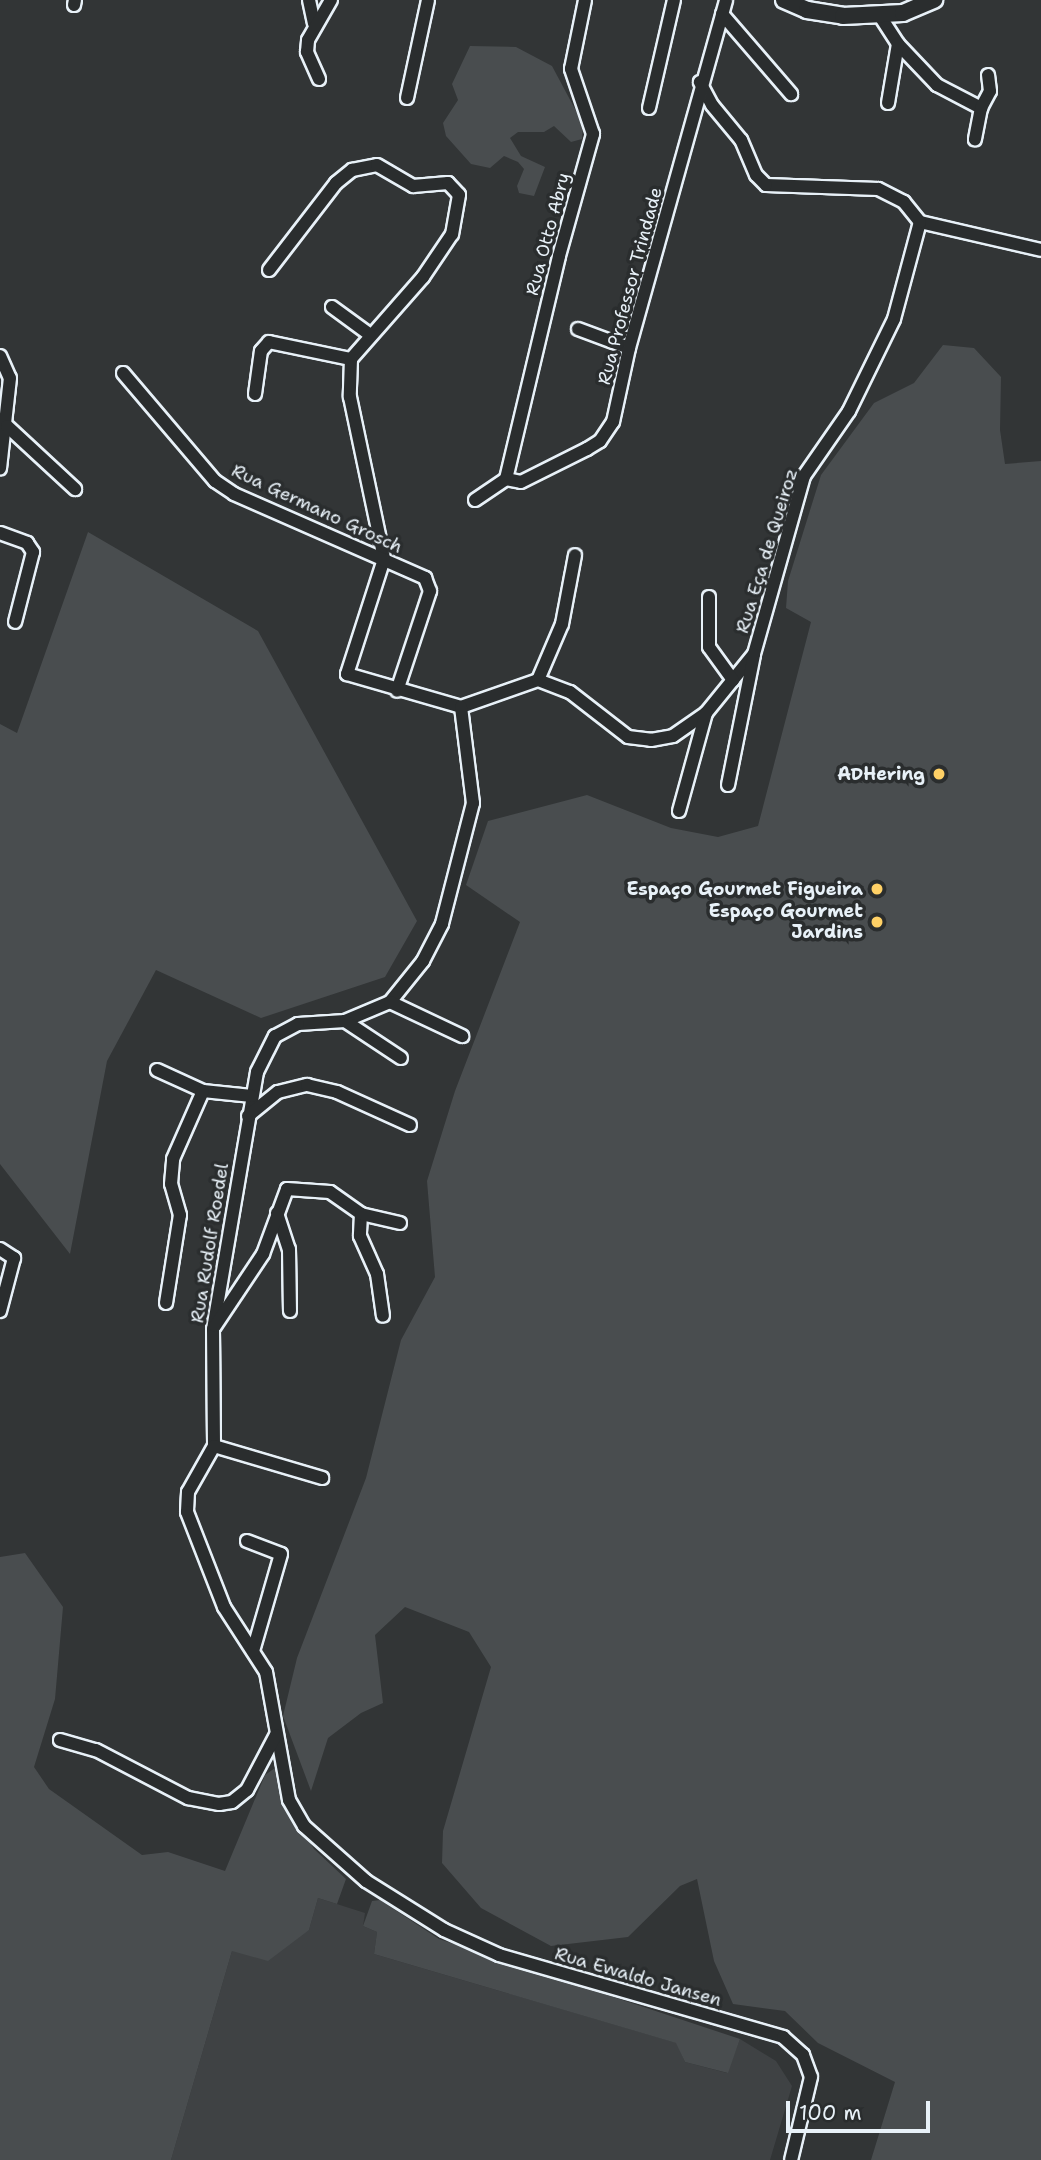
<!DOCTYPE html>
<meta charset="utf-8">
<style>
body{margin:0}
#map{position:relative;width:1041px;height:2160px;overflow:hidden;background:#323536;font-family:"Shantell Sans",sans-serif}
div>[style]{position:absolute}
.built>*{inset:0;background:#3f4244}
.green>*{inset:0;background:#494d4f}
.roads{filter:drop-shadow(2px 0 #e8f1f8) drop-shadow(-2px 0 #e8f1f8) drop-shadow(0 2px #e8f1f8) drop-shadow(0 -2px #e8f1f8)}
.street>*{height:12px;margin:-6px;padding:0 6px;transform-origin:6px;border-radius:6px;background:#2a2d2e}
.secondary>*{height:16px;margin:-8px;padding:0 8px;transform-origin:8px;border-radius:8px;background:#2a2d2e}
.dots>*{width:19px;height:19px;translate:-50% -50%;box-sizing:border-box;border:4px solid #2a2d2e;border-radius:50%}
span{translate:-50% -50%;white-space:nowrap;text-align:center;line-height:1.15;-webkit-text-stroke:7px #2a2d2e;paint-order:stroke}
.street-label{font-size:18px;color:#e8f1f8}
.poi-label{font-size:18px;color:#e8f1f8;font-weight:700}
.right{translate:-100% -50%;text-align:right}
.scale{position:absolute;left:786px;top:2101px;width:144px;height:32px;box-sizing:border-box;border:4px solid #e8f1f8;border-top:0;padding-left:9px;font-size:21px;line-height:24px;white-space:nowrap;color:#e8f1f8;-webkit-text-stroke:5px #2a2d2e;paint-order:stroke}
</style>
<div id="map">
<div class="built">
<div style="clip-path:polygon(318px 1898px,365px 1913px,363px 1926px,377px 1932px,374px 1954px,677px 2043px,685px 2062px,727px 2073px,740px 2039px,776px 2061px,792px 2086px,770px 2160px,171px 2160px,232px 1951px,309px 1930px)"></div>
</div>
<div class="green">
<div style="clip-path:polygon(470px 46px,516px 47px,552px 66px,583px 124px,582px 139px,571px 142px,554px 126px,544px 132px,518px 132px,510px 138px,521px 156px,545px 167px,534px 196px,519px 193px,517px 186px,524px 169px,518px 162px,504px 156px,490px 168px,471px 164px,446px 136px,443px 123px,458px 100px,452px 84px)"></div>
<div style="clip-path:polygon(943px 345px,974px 348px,1001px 377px,1000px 430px,1005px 464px,1041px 461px,1041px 2160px,871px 2160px,895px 2082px,818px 2043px,785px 2011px,733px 2004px,714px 1961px,697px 1879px,680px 1886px,628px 1937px,551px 1946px,481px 1908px,442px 1863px,443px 1831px,491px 1667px,469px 1632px,405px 1607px,375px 1635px,383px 1703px,361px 1713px,328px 1738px,311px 1791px,283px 1716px,297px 1658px,366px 1478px,401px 1340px,435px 1277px,427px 1181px,455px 1091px,520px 922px,466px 885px,488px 821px,587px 795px,671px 828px,718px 837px,758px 826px,811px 622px,786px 608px,788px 581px,821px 475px,874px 403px,914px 383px)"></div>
<div style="clip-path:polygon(88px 532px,258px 631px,417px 921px,385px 977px,261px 1018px,156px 970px,107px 1061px,70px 1254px,0 1164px,0 724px,17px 733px)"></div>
<div style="clip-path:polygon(25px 1553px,63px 1607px,55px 1699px,34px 1767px,49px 1789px,142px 1855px,168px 1852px,225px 1871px,265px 1775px,275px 1768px,279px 1792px,314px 1849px,346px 1879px,337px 1904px,318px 1898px,309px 1930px,268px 1961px,232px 1951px,171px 2160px,0 2160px,0 1557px)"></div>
<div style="clip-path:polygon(380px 1900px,439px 1939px,740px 2039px,728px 2073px,685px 2062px,676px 2043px,374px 1954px,377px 1932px,363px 1926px,372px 1901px)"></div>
</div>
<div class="roads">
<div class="street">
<div style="left:309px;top:0;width:24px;rotate:78deg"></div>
<div style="left:74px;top:5px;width:5px;rotate:-79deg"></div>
<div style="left:722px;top:14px;width:106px;rotate:49.2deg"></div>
<div style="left:880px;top:16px;width:33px;rotate:57deg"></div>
<div style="left:898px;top:44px;width:57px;rotate:46.4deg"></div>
<div style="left:937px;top:85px;width:50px;rotate:27.6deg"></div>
<div style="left:981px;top:108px;width:32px;rotate:101deg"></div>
<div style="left:319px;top:79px;width:30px;rotate:-114deg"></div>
<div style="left:307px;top:52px;width:12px;rotate:-85deg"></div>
<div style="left:308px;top:40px;width:46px;rotate:-60.1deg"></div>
<div style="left:407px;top:98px;width:100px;rotate:-77.9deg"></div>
<div style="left:888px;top:103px;width:60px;rotate:-80.4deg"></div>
<div style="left:649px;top:108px;width:111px;rotate:-77deg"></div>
<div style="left:981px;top:108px;width:19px;rotate:-62deg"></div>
<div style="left:990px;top:91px;width:16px;rotate:-97deg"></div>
<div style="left:920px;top:222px;width:124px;rotate:13deg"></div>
<div style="left:269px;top:270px;width:110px;rotate:-52.4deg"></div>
<div style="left:336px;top:183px;width:21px;rotate:-39deg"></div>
<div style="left:352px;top:170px;width:25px;rotate:-11deg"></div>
<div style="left:377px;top:165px;width:42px;rotate:30.3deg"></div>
<div style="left:413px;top:186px;width:35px;rotate:-5deg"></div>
<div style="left:448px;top:183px;width:16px;rotate:47deg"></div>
<div style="left:459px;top:195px;width:40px;rotate:100deg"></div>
<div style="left:452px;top:234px;width:52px;rotate:124deg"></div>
<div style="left:423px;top:277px;width:109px;rotate:131.3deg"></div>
<div style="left:351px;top:359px;width:38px;rotate:92deg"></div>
<div style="left:350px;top:397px;width:166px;rotate:78.1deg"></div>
<div style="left:384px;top:559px;width:121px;rotate:107.8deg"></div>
<div style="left:347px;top:674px;width:119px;rotate:16.1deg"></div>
<div style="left:461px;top:707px;width:82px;rotate:-19.3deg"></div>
<div style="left:538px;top:680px;width:34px;rotate:21deg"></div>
<div style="left:570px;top:692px;width:73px;rotate:37.8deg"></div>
<div style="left:628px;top:737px;width:23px;rotate:7deg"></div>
<div style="left:651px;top:740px;width:22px;rotate:-10deg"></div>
<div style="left:673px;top:736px;width:40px;rotate:-34.9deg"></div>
<div style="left:706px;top:713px;width:76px;rotate:-50.9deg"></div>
<div style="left:754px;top:654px;width:185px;rotate:-74.3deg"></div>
<div style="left:804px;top:476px;width:79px;rotate:-55.3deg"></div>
<div style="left:849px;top:411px;width:102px;rotate:-63.9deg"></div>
<div style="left:894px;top:319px;width:100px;rotate:-75deg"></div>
<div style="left:920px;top:222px;width:26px;rotate:-129deg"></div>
<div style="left:904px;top:202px;width:29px;rotate:-153deg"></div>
<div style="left:878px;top:189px;width:112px;rotate:-178deg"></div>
<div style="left:766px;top:185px;width:14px;rotate:-135deg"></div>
<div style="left:756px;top:175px;width:38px;rotate:-113deg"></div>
<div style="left:741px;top:140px;width:45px;rotate:-129.6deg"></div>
<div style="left:712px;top:105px;width:26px;rotate:-118deg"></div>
<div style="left:332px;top:307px;width:46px;rotate:36.1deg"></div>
<div style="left:578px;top:329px;width:54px;rotate:20.4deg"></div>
<div style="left:0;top:356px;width:24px;rotate:66deg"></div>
<div style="left:10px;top:378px;width:91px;rotate:96.3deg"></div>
<div style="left:123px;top:373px;width:142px;rotate:49.6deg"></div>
<div style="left:215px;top:481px;width:23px;rotate:34deg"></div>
<div style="left:234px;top:494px;width:209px;rotate:23.7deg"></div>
<div style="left:425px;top:578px;width:14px;rotate:69deg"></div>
<div style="left:430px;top:591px;width:105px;rotate:108.3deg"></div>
<div style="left:255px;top:394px;width:43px;rotate:-82.1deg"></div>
<div style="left:261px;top:351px;width:12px;rotate:-48deg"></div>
<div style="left:269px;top:342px;width:84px;rotate:11.7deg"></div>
<div style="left:7px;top:426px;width:93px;rotate:42.8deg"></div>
<div style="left:506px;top:479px;width:229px;rotate:-76.6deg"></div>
<div style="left:559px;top:256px;width:127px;rotate:-74.4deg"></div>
<div style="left:593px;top:134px;width:69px;rotate:-108.7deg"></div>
<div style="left:571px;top:69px;width:70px;rotate:-78.5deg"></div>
<div style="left:475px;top:500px;width:37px;rotate:-34deg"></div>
<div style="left:506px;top:479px;width:15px;rotate:11deg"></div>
<div style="left:521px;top:482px;width:74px;rotate:-26.6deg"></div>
<div style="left:587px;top:449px;width:15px;rotate:-32deg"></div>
<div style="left:600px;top:441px;width:23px;rotate:-56deg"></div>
<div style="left:613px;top:422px;width:76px;rotate:-77.8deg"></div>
<div style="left:629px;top:348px;width:361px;rotate:-74.4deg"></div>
<div style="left:0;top:533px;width:29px;rotate:20deg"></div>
<div style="left:27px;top:543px;width:11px;rotate:56deg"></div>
<div style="left:33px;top:552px;width:72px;rotate:104.4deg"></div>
<div style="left:709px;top:597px;width:50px;rotate:90deg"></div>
<div style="left:709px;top:647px;width:41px;rotate:54deg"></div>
<div style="left:538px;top:680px;width:61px;rotate:-66.8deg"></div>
<div style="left:562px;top:624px;width:70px;rotate:-79.3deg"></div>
<div style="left:461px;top:707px;width:97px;rotate:82.9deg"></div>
<div style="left:473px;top:803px;width:125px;rotate:104.4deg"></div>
<div style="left:442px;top:924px;width:42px;rotate:117.2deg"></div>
<div style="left:423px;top:961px;width:53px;rotate:128.8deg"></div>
<div style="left:390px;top:1002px;width:49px;rotate:157.1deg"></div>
<div style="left:345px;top:1021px;width:47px;rotate:176.3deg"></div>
<div style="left:298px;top:1024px;width:26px;rotate:152deg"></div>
<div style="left:275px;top:1036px;width:40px;rotate:116.6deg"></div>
<div style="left:257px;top:1072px;width:261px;rotate:99.7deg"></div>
<div style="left:213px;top:1329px;width:117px;rotate:89.5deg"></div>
<div style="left:214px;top:1446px;width:53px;rotate:119.5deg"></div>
<div style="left:188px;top:1492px;width:20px;rotate:93deg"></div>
<div style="left:187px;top:1512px;width:102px;rotate:68.7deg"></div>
<div style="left:224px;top:1607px;width:77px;rotate:57.1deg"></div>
<div style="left:266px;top:1672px;width:130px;rotate:79.8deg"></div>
<div style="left:289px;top:1800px;width:30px;rotate:60deg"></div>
<div style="left:304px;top:1826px;width:83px;rotate:41.6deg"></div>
<div style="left:366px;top:1881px;width:92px;rotate:32.1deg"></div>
<div style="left:444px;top:1930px;width:60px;rotate:24.4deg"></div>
<div style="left:499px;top:1955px;width:296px;rotate:16.1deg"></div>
<div style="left:783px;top:2037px;width:27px;rotate:42deg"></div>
<div style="left:803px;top:2055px;width:23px;rotate:70deg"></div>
<div style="left:811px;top:2077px;width:85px;rotate:103.5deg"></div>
<div style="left:728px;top:785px;width:133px;rotate:-78.7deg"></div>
<div style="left:679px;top:811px;width:102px;rotate:-74.6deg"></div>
<div style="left:390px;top:1002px;width:80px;rotate:25.3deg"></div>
<div style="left:345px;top:1021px;width:67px;rotate:33.5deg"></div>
<div style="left:157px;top:1070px;width:51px;rotate:24.5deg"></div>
<div style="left:203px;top:1091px;width:49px;rotate:5.8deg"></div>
<div style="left:248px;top:1116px;width:38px;rotate:-39deg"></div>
<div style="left:278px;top:1092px;width:30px;rotate:-14deg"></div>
<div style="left:307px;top:1085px;width:31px;rotate:13deg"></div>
<div style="left:337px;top:1092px;width:80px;rotate:24.3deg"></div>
<div style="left:277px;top:1213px;width:38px;rotate:72deg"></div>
<div style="left:289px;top:1249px;width:62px;rotate:89.1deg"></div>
<div style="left:361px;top:1214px;width:22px;rotate:93deg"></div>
<div style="left:360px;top:1236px;width:42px;rotate:65.9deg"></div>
<div style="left:377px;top:1274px;width:42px;rotate:81.9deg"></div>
<div style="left:0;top:1249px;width:17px;rotate:33deg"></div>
<div style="left:14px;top:1258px;width:55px;rotate:104.8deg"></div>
<div style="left:166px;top:1303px;width:89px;rotate:-81deg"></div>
<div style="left:180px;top:1215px;width:32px;rotate:-106deg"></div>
<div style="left:171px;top:1184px;width:25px;rotate:-85deg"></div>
<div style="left:173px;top:1159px;width:74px;rotate:-66.2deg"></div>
<div style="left:215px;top:1326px;width:87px;rotate:-56.3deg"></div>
<div style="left:263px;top:1254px;width:69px;rotate:-69.7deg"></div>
<div style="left:287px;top:1189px;width:43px;rotate:4deg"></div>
<div style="left:330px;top:1192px;width:38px;rotate:35deg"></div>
<div style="left:361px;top:1214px;width:40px;rotate:13deg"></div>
<div style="left:214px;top:1446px;width:113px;rotate:16.5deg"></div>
<div style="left:247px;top:1541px;width:36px;rotate:21deg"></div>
<div style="left:281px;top:1554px;width:101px;rotate:106.1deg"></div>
<div style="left:60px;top:1740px;width:37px;rotate:16deg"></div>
<div style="left:96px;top:1750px;width:104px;rotate:27.6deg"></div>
<div style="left:188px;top:1798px;width:32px;rotate:11deg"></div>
<div style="left:219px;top:1804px;width:13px;rotate:-9deg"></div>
<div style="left:232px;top:1802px;width:19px;rotate:-39deg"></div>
<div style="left:247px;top:1790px;width:62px;rotate:-62.2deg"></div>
</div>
<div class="secondary">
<div style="left:784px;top:0;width:25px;rotate:23deg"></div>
<div style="left:807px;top:10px;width:36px;rotate:9deg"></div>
<div style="left:843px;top:16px;width:60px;rotate:-2.9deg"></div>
<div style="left:903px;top:13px;width:34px;rotate:-23deg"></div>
</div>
</div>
<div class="dots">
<div style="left:939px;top:774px;background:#ffd166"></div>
<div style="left:877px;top:889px;background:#ffd166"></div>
<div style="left:877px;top:922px;background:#ffd166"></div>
</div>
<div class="street-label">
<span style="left:548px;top:234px;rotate:-75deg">Rua Otto Abry</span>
<span style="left:630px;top:286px;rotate:-75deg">Rua Professor Trindade</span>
<span style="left:317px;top:509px;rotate:25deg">Rua Germano Grosch</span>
<span style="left:767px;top:551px;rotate:-73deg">Rua Eça de Queiroz</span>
<span style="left:210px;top:1243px;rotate:-81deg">Rua Rudolf Roedel</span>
<span style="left:638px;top:1977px;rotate:16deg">Rua Ewaldo Jansen</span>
</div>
<div class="poi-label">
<span class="right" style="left:925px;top:774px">ADHering</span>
<span class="right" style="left:863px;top:889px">Espaço Gourmet Figueira</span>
<span class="right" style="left:863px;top:922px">Espaço Gourmet<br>Jardins</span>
</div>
<div class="scale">100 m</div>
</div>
